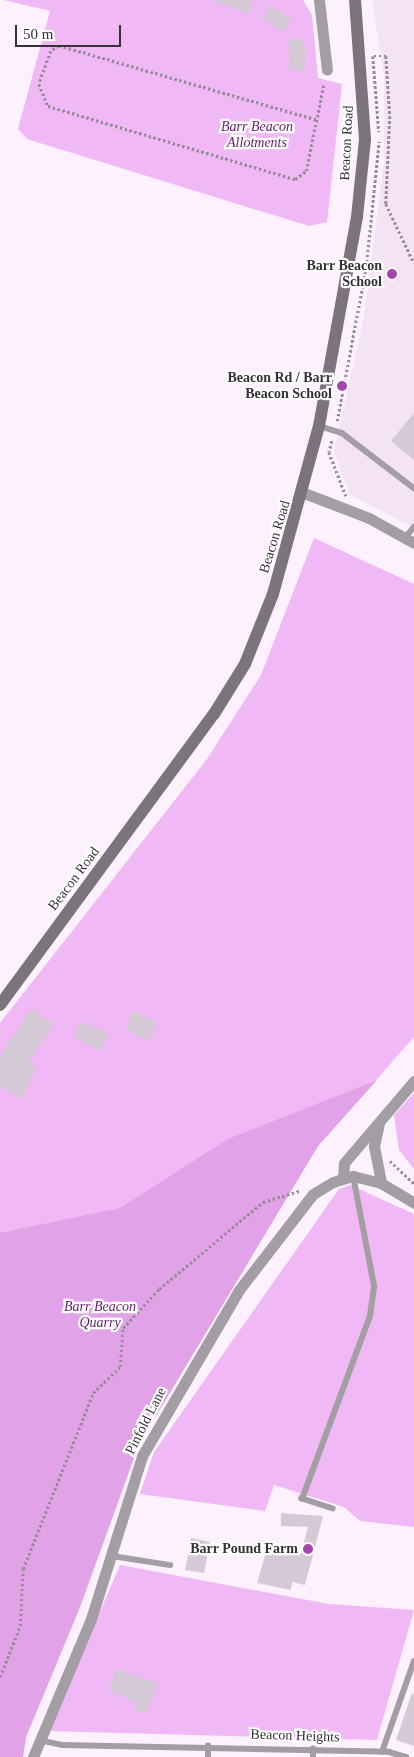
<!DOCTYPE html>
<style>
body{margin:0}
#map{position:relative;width:414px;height:1757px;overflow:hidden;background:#fef1ff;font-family:Georgia,serif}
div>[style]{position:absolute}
.built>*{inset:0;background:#f4e2f5}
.green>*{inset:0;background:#f0b9f5}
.forest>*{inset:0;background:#e1a2e7}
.building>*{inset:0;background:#d5c9d6}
.path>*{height:2.5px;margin-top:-1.25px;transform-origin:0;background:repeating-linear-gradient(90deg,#958d96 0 2.5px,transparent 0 5px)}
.lane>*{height:5.5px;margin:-2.75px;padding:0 2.75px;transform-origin:2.75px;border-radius:2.75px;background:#a39ea4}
.street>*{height:11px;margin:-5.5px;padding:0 5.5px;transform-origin:5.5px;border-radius:5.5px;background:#a39ea4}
.secondary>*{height:12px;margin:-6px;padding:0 6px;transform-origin:6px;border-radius:6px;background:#7c747c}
.dots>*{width:14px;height:14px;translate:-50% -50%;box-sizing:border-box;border:2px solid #fff;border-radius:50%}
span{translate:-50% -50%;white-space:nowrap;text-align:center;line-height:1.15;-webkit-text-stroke:4.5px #fff;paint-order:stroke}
.park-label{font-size:14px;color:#651b6d;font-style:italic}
.street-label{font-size:14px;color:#353136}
.poi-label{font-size:14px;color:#353136;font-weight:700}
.right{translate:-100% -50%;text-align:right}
.scale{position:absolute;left:15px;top:25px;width:106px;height:22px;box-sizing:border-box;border:2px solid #353136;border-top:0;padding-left:6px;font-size:15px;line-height:18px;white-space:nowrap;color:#353136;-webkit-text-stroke:4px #fff;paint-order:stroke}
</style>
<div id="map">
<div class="built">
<div style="clip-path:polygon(372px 0,414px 0,414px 528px,349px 494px,334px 451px,364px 316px,384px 162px,384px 76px)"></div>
</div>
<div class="green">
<div style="clip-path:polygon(4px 0,303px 0,312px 15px,318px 78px,342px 84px,327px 222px,309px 226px,27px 139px,18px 129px,50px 11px)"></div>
<div style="clip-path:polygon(314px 538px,414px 584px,414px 1037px,318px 1146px,139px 1444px,80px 1607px,26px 1737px,23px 1757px,0 1757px,0 1023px,207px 759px,261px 675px)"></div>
<div style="clip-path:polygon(414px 1093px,414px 1169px,399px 1150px,394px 1115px)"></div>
<div style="clip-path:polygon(350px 1185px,414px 1214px,414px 1527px,360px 1521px,344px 1507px,274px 1485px,265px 1511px,140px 1494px,154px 1452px,339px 1189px)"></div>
<div style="clip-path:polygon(120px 1565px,329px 1604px,414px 1610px,377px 1740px,49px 1731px)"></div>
</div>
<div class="forest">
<div style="clip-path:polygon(377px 1080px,318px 1146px,139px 1444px,80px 1607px,26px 1737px,23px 1757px,0 1757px,0 1233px,120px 1208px,228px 1139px)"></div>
</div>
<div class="building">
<div style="clip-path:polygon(212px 0,252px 0,248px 14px)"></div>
<div style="clip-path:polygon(270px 5px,292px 19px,283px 32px,262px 18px)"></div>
<div style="clip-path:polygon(288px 39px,304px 39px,306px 70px,290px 70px)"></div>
<div style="clip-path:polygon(414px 413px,414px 460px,391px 441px)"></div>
<div style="clip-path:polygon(31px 1009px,54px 1024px,29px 1062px,36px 1067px,22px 1100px,0 1086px,0 1056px)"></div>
<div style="clip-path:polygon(134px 1011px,157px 1023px,147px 1041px,125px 1029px)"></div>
<div style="clip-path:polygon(81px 1022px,110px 1034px,100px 1051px,73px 1036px)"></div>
<div style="clip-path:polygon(281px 1513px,323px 1516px,305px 1585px,292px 1582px,291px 1590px,257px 1583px,268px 1545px,301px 1554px,308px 1527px,281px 1526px)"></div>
<div style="clip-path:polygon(191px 1538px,210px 1542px,204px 1573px,185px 1570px)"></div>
<div style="clip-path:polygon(117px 1669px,159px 1684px,145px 1714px,134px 1710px,137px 1703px,108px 1690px)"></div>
<div style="clip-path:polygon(412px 1693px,414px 1694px,414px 1746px,396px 1740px)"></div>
</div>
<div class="path">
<div style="left:373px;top:56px;width:76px;rotate:85.5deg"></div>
<div style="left:374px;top:56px;width:12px"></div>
<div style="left:386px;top:56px;width:60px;rotate:86.2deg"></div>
<div style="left:390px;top:116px;width:88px;rotate:92.6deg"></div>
<div style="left:386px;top:204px;width:65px;rotate:64.6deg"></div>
<div style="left:316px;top:120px;width:267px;rotate:-163.9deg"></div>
<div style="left:59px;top:46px;width:9px;rotate:148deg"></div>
<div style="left:51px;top:51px;width:35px;rotate:110deg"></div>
<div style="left:39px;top:84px;width:24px;rotate:68deg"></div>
<div style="left:48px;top:106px;width:258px;rotate:16.5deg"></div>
<div style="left:295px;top:179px;width:14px;rotate:-36deg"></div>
<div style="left:306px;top:171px;width:90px;rotate:-78.4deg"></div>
<div style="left:337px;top:421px;width:157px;rotate:-79.3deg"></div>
<div style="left:366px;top:267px;width:126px;rotate:-84.1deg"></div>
<div style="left:332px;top:441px;width:11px;rotate:105deg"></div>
<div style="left:329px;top:452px;width:47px;rotate:68.9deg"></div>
<div style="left:390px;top:1161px;width:33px;rotate:43deg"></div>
<div style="left:0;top:1677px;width:55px;rotate:-68.6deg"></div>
<div style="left:20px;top:1626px;width:57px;rotate:-87deg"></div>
<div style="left:23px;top:1569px;width:189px;rotate:-68.3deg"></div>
<div style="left:93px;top:1393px;width:37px;rotate:-44deg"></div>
<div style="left:120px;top:1367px;width:39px;rotate:-86deg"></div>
<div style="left:123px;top:1328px;width:53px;rotate:-47.3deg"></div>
<div style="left:159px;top:1289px;width:136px;rotate:-39.9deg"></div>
<div style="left:263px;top:1202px;width:39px;rotate:-17deg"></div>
</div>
<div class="lane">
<div style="left:319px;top:426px;width:24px;rotate:17deg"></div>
<div style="left:342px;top:433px;width:91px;rotate:37.4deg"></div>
<div style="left:405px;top:538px;width:14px;rotate:-51deg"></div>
<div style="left:333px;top:1509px;width:33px;rotate:-162deg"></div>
<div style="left:302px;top:1499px;width:195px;rotate:-69.6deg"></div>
<div style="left:370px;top:1316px;width:30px;rotate:-82deg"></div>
<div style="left:374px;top:1286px;width:112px;rotate:-100.8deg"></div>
<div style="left:112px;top:1556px;width:59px;rotate:8.8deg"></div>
<div style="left:39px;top:1740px;width:24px;rotate:12deg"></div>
<div style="left:62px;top:1745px;width:327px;rotate:1.2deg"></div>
<div style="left:389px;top:1752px;width:18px;rotate:16deg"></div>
<div style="left:382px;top:1752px;width:96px;rotate:-70.6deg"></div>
<div style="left:208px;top:1757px;width:11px;rotate:-90deg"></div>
<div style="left:313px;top:1757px;width:8px;rotate:-90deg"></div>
</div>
<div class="street">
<div style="left:319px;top:0;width:70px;rotate:83.5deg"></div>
<div style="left:304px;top:493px;width:70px;rotate:21deg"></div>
<div style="left:369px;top:518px;width:51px;rotate:29.1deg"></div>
<div style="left:379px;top:1123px;width:24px;rotate:102deg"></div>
<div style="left:374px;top:1146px;width:38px;rotate:79deg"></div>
<div style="left:343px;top:1178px;width:15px;rotate:-86deg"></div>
<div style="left:344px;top:1163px;width:108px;rotate:-49.5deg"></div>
<div style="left:33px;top:1757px;width:150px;rotate:-67.2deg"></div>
<div style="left:91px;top:1619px;width:171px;rotate:-72.6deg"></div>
<div style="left:142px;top:1456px;width:192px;rotate:-59.7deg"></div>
<div style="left:239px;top:1290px;width:121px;rotate:-52.4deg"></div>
<div style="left:313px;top:1194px;width:23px;rotate:-31deg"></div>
<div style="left:333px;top:1182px;width:21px;rotate:-17deg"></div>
<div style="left:353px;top:1176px;width:29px;rotate:14deg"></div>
<div style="left:381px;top:1183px;width:39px;rotate:31deg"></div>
</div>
<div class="secondary">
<div style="left:0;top:1005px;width:361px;rotate:-53.7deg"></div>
<div style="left:214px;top:714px;width:59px;rotate:-58.2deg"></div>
<div style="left:245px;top:664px;width:75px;rotate:-68.2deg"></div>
<div style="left:273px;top:594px;width:174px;rotate:-74.7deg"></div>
<div style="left:319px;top:426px;width:212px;rotate:-79.7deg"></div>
<div style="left:357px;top:217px;width:78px;rotate:-84.1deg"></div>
<div style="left:365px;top:139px;width:139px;rotate:-94.1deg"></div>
</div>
<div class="dots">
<div style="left:392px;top:274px;background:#a446af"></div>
<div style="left:342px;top:386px;background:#a446af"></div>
<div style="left:308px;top:1549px;background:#a446af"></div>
</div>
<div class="park-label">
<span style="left:257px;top:135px">Barr Beacon<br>Allotments</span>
<span style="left:100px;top:1315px">Barr Beacon<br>Quarry</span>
</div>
<div class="street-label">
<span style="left:347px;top:143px;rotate:-87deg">Beacon Road</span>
<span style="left:275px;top:537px;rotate:-73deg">Beacon Road</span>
<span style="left:74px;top:879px;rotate:-53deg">Beacon Road</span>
<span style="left:146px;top:1421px;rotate:-63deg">Pinfold Lane</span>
<span style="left:295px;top:1736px;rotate:2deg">Beacon Heights</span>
</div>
<div class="poi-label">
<span class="right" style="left:382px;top:274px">Barr Beacon<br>School</span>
<span class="right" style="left:332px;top:386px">Beacon Rd / Barr<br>Beacon School</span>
<span class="right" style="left:298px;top:1549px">Barr Pound Farm</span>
</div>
<div class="scale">50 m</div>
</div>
